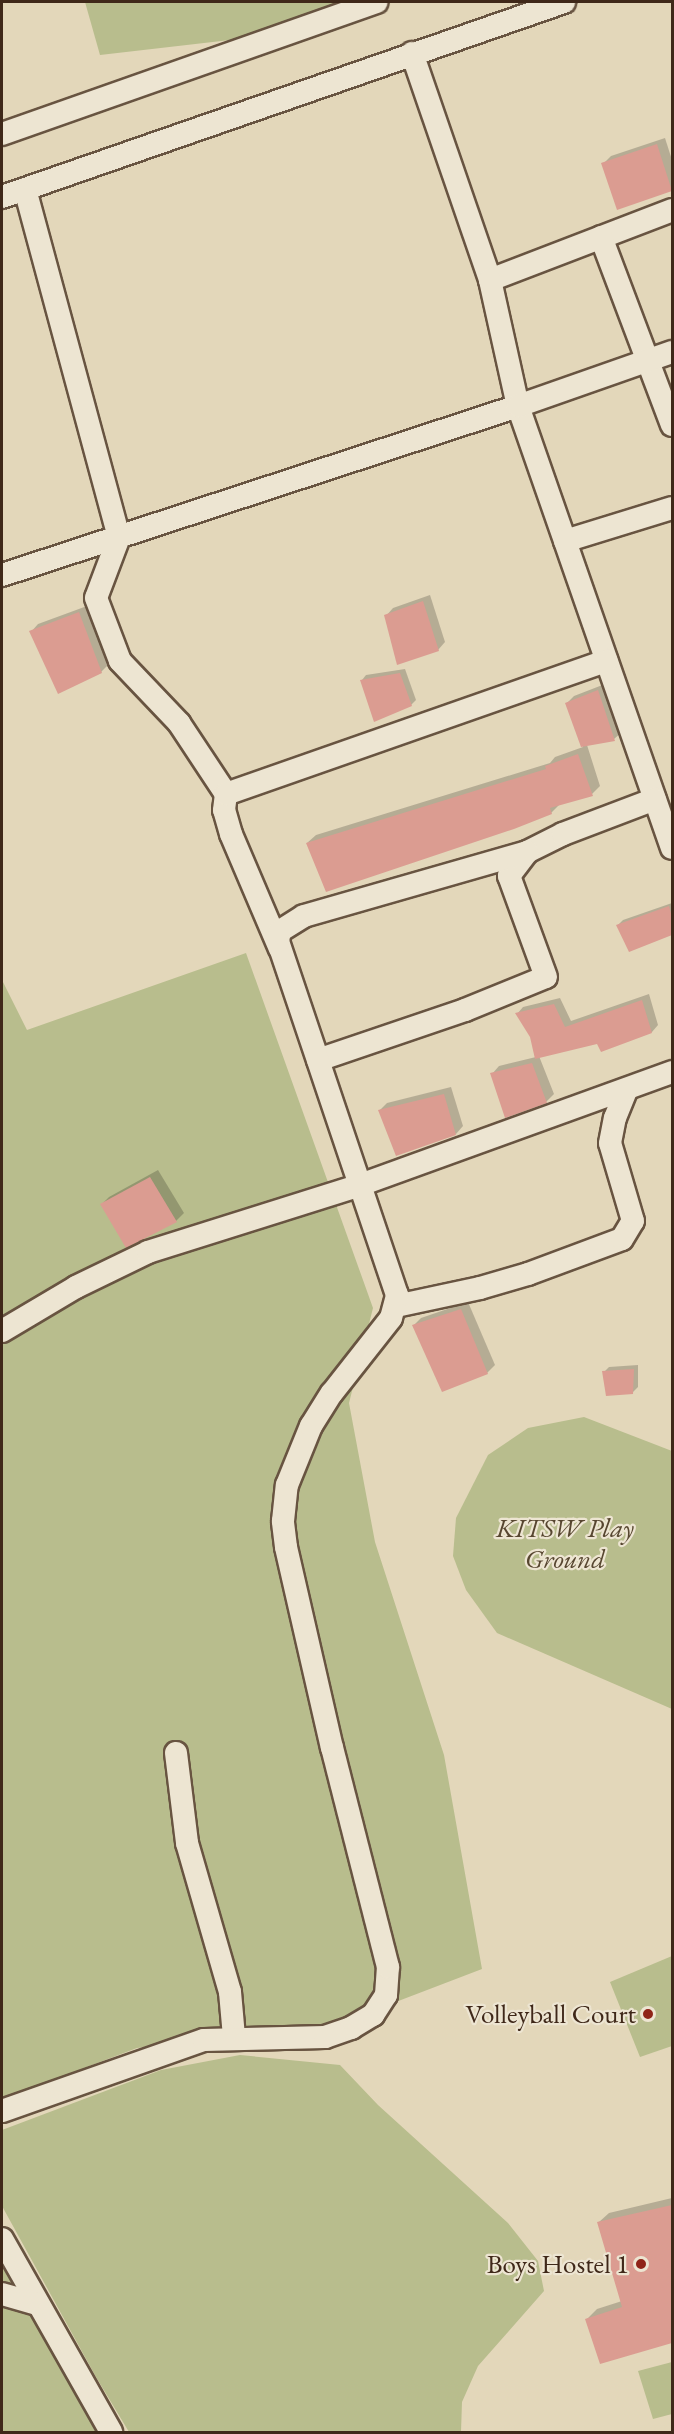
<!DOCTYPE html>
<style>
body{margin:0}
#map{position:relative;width:674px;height:2434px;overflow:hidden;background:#e3d7ba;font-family:"EB Garamond",serif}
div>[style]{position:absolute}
.green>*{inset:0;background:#b8bd8d}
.shadow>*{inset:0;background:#0003}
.building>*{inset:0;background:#db9c91}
.roads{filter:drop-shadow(2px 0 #685441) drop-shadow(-2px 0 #685441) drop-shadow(0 2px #685441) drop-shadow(0 -2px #685441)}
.minor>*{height:22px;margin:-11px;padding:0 11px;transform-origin:11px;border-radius:11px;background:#ede5d2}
.dots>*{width:16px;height:16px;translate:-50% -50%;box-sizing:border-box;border:3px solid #ede5d2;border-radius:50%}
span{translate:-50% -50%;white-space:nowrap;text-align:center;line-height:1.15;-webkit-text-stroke:4.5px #ede5d2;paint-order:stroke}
.park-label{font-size:27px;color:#574630;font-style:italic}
.poi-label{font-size:27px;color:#3f2819}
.right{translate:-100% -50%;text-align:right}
.frame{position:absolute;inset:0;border:3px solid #3f2819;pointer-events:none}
</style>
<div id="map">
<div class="green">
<div style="clip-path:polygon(85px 2px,374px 2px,298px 32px,100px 55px)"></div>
<div style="clip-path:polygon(246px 953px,373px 1308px,349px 1403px,375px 1542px,444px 1755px,482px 1969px,333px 2026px,137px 2048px,2px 2099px,2px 980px,27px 1030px)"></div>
<div style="clip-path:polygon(584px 1417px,672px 1451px,672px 1709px,497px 1633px,466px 1590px,453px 1556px,456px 1518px,488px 1455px,528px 1428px)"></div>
<div style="clip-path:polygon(672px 1956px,672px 2046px,640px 2057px,610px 1982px)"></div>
<div style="clip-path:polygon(240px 2055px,340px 2065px,378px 2105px,508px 2223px,538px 2261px,544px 2291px,478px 2366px,462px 2402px,461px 2432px,129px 2432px,96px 2377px,2px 2206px,2px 2130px,161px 2070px)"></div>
<div style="clip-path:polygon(2px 2264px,96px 2432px,2px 2432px)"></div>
<div style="clip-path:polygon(672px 2362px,672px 2414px,653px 2419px,638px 2371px)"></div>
</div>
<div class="shadow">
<div style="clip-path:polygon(665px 138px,672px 160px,672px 190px,618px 208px,603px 164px,611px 156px)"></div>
<div style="clip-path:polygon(430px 595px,445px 642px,438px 650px,386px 616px,393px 608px)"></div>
<div style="clip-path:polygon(87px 606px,109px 664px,101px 672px,31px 632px,38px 624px)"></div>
<div style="clip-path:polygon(405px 669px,416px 700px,411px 705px,362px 680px,366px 675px)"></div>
<div style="clip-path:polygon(605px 684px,622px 732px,614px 739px,587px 745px,600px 786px,592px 794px,560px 804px,551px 813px,307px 843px,316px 835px,550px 763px,555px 757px,583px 747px,567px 703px,574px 696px)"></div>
<div style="clip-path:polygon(672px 903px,672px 934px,630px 950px,618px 925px,623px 920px)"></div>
<div style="clip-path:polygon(649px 994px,658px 1025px,652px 1032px,601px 1050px,598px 1042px,539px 1056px,554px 1094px,546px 1102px,492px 1074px,499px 1066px,536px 1057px,532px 1037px,517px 1014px,523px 1007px,560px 998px,571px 1021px)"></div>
<div style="clip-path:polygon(451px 1087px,463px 1126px,456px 1134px,380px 1110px,387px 1103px)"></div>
<div style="clip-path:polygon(158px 1170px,184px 1213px,176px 1221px,127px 1246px,102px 1204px,109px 1197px)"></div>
<div style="clip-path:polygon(468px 1302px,495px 1365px,487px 1373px,414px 1325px,421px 1318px)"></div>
<div style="clip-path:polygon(638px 1365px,638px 1387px,633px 1392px,604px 1372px,609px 1367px)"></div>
<div style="clip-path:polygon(672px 2198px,672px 2342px,601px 2363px,587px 2319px,597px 2309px,622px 2301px,599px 2222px,609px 2213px)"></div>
</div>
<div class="building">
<div style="clip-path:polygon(657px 144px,672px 191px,617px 210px,601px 163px)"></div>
<div style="clip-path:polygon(423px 601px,439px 651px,397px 665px,384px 615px)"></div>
<div style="clip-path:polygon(79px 612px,102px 673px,58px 694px,29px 631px)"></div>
<div style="clip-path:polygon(400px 673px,412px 706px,374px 722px,360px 680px)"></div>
<div style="clip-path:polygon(598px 690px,615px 741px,581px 747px,565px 703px)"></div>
<div style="clip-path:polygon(578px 754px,593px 796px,550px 808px,552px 814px,514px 829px,326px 892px,306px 843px,546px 769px,545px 766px)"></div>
<div style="clip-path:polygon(669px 906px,672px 917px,672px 935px,629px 952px,616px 925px)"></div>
<div style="clip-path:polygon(642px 1000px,652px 1033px,601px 1052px,597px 1044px,535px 1059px,530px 1037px,515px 1013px,554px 1004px,565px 1027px)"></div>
<div style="clip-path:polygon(532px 1063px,547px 1103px,505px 1118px,490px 1073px)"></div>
<div style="clip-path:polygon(444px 1094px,456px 1135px,396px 1156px,378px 1110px)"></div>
<div style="clip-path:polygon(150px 1177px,177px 1222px,126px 1248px,100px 1204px)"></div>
<div style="clip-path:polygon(461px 1309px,488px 1374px,442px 1392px,412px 1325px)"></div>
<div style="clip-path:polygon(634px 1369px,633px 1394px,606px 1396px,602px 1371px)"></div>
<div style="clip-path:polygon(672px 2205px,672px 2343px,600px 2364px,585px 2319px,622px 2307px,597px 2222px)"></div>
</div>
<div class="roads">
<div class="minor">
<div style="left:412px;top:53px;width:240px;rotate:71deg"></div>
<div style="left:490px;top:280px;width:195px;rotate:-21deg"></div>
<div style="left:2px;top:134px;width:397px;rotate:-19.4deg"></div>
<div style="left:25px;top:189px;width:360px;rotate:74.9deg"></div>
<div style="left:119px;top:537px;width:65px;rotate:110.7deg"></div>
<div style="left:96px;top:598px;width:67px;rotate:69.1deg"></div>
<div style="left:120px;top:661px;width:86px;rotate:46.4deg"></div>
<div style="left:179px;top:723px;width:85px;rotate:56.5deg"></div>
<div style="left:2px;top:197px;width:595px;rotate:-19.14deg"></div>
<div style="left:601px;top:237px;width:201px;rotate:69.3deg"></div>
<div style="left:490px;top:280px;width:129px;rotate:77.5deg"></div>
<div style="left:518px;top:406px;width:468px;rotate:70.8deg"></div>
<div style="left:565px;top:541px;width:112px;rotate:-17.1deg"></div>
<div style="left:2px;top:575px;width:543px;rotate:-18.13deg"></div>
<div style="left:518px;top:406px;width:163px;rotate:-19.3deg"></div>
<div style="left:280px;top:949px;width:125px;rotate:-113.1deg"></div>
<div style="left:231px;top:834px;width:25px;rotate:-106deg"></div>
<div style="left:224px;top:810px;width:16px;rotate:-83deg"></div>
<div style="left:226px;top:794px;width:403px;rotate:-19.3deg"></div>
<div style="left:318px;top:1060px;width:155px;rotate:-18.8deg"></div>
<div style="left:465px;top:1010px;width:87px;rotate:-22.2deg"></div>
<div style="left:546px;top:977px;width:108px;rotate:-110.1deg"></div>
<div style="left:509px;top:876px;width:30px;rotate:-53deg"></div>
<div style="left:527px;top:852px;width:40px;rotate:-26.6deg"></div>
<div style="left:563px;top:834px;width:98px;rotate:-20.8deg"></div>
<div style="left:396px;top:1306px;width:86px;rotate:-12.1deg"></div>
<div style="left:480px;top:1288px;width:50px;rotate:-16.3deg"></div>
<div style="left:528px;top:1274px;width:100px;rotate:-20.4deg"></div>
<div style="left:622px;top:1239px;width:21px;rotate:-59deg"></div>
<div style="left:633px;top:1221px;width:81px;rotate:-106.4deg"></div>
<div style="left:610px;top:1143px;width:25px;rotate:-79deg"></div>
<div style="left:615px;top:1118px;width:29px;rotate:-68deg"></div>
<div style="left:2px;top:1331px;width:86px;rotate:-30.7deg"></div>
<div style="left:76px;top:1287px;width:80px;rotate:-25.9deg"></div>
<div style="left:148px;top:1252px;width:222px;rotate:-17.5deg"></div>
<div style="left:360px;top:1185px;width:332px;rotate:-19.9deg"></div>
<div style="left:176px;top:1753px;width:91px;rotate:83deg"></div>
<div style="left:187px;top:1843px;width:155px;rotate:73.9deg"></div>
<div style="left:230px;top:1992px;width:45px;rotate:84.9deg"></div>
<div style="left:2px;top:2111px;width:214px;rotate:-19.4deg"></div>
<div style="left:204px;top:2040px;width:121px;rotate:-1.4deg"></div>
<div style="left:325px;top:2037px;width:28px;rotate:-19deg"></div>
<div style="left:351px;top:2028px;width:26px;rotate:-31deg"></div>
<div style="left:373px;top:2015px;width:24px;rotate:-57deg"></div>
<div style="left:386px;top:1995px;width:28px;rotate:-86deg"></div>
<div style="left:388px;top:1967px;width:226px;rotate:-104.3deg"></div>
<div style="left:332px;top:1748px;width:206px;rotate:-102.9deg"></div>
<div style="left:286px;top:1547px;width:26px;rotate:-97deg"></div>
<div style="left:283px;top:1521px;width:36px;rotate:-84deg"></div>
<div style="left:287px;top:1485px;width:64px;rotate:-67.9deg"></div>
<div style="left:311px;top:1426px;width:39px;rotate:-58deg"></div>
<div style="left:332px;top:1393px;width:95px;rotate:-51.8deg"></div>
<div style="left:391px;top:1318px;width:24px;rotate:-75deg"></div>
<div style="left:397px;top:1295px;width:373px;rotate:-108.6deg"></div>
<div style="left:278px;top:941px;width:10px;rotate:-79deg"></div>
<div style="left:280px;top:931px;width:28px;rotate:-32deg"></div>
<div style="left:304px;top:916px;width:232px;rotate:-16deg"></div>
<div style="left:2px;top:2239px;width:222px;rotate:60.5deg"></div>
<div style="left:2px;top:2294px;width:37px;rotate:16deg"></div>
</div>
</div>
<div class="dots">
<div style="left:648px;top:2014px;background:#8f2418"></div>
<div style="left:641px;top:2264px;background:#8f2418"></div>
</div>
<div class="park-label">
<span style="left:565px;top:1543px">KITSW Play<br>Ground</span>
</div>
<div class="poi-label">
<span class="right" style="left:636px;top:2014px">Volleyball Court</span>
<span class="right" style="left:629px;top:2264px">Boys Hostel 1</span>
</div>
<div class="frame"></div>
</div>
